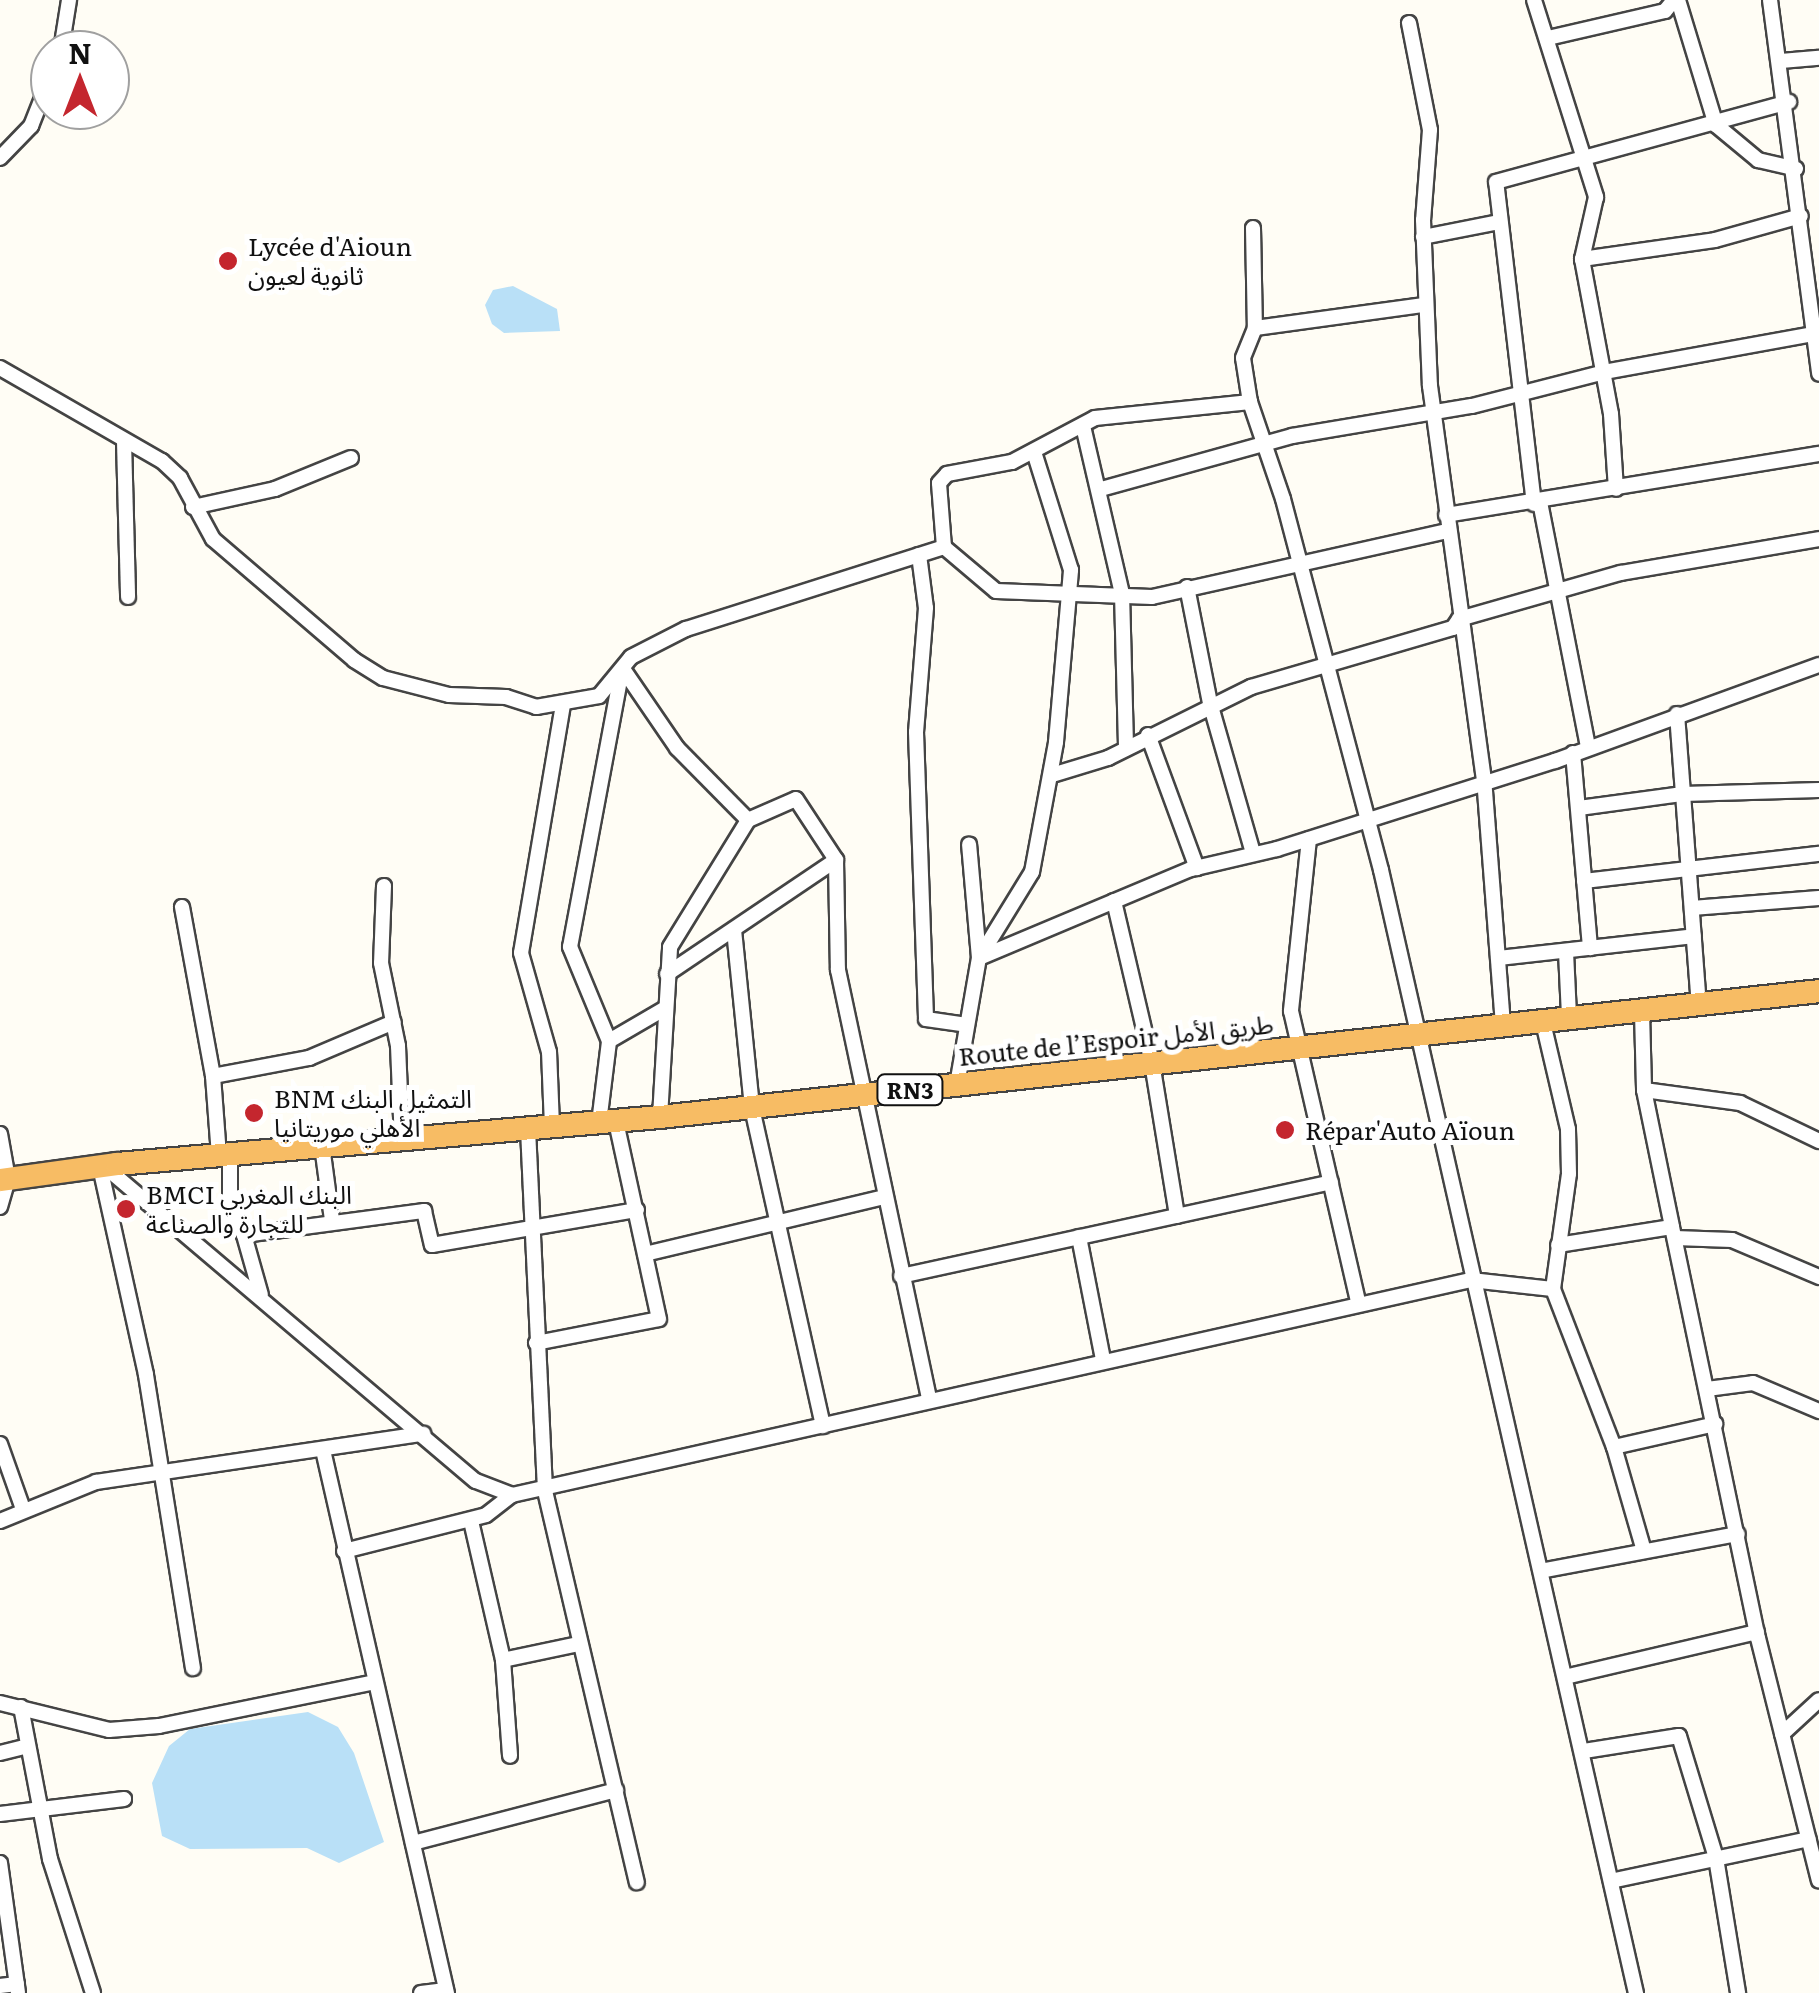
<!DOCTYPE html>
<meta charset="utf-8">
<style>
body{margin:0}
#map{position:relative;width:1819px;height:1993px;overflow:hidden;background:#fffdf5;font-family:Literata,"Noto Sans Arabic",serif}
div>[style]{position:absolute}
.water>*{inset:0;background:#b9e0f7}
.roads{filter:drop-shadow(2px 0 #444) drop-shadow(-2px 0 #444) drop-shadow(0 2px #444) drop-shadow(0 -2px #444)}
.minor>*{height:14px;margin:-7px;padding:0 7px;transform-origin:7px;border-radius:7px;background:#fff}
.trunk>*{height:22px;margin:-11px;padding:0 11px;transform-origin:11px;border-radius:11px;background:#f7bc64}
.dots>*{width:28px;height:28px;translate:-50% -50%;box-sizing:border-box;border:5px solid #fff;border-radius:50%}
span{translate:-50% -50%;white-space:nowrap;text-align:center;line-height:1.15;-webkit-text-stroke:10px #fff;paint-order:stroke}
.shield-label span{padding:2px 8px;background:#fff;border:2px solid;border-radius:8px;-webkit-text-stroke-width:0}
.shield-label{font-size:22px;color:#111;font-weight:700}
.poi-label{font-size:25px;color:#111}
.left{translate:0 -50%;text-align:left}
.street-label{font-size:25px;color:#111}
.north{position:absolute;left:30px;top:30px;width:100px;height:100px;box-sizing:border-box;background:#fff;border:2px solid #a0a0a0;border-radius:50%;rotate:0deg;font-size:28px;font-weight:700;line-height:40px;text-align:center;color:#111}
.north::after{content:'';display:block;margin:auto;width:35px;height:45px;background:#c4262e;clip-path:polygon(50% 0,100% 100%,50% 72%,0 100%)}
</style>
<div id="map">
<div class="water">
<div style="clip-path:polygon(513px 286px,557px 309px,560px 331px,504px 333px,492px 324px,485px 305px,493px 290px)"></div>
<div style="clip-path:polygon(308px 1712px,338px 1727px,354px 1753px,384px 1842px,339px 1863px,307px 1848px,190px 1849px,162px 1836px,152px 1783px,169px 1746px,190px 1729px)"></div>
</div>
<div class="roads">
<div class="minor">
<div style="left:1534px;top:0;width:207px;rotate:72.5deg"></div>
<div style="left:1596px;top:197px;width:64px;rotate:102.7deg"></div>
<div style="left:1582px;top:259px;width:158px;rotate:79.4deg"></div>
<div style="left:1611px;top:414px;width:75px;rotate:86.2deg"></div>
<div style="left:1678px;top:0;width:131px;rotate:73.1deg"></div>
<div style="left:1716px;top:125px;width:55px;rotate:39.8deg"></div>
<div style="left:1758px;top:160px;width:39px;rotate:13deg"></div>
<div style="left:1770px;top:0;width:377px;rotate:82.5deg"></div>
<div style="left:1409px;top:23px;width:109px;rotate:78.9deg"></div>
<div style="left:1430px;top:130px;width:90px;rotate:94.4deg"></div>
<div style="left:1423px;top:220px;width:166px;rotate:87.6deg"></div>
<div style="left:1430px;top:386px;width:396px;rotate:82.2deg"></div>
<div style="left:1484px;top:778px;width:247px;rotate:85.6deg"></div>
<div style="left:1548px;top:38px;width:120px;rotate:-13deg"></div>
<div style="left:1665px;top:11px;width:14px;rotate:-51deg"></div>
<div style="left:61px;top:50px;width:51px;rotate:-80.9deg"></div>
<div style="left:1781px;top:61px;width:38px;rotate:-5deg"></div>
<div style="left:0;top:158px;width:45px;rotate:-45.9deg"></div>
<div style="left:31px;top:126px;width:52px;rotate:-68.4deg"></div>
<div style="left:1253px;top:228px;width:100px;rotate:88.9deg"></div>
<div style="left:1255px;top:328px;width:32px;rotate:112deg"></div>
<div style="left:1243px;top:358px;width:45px;rotate:81deg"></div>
<div style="left:1250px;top:402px;width:102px;rotate:71.2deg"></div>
<div style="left:1283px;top:499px;width:384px;rotate:75.2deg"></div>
<div style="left:1381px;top:870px;width:1152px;rotate:77.21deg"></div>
<div style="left:1423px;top:237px;width:77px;rotate:-11.2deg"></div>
<div style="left:1582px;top:259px;width:134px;rotate:-8.1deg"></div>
<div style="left:1715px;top:240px;width:89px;rotate:-15.6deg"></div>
<div style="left:1255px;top:328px;width:171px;rotate:-7.8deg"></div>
<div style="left:0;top:368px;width:187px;rotate:29.9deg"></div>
<div style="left:162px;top:461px;width:25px;rotate:43deg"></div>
<div style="left:180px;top:478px;width:69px;rotate:61.6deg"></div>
<div style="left:213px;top:539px;width:186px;rotate:40.6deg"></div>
<div style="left:354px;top:660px;width:34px;rotate:32deg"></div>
<div style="left:383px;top:678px;width:68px;rotate:14.4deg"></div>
<div style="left:449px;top:695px;width:57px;rotate:2deg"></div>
<div style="left:506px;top:697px;width:32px;rotate:18deg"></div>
<div style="left:536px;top:707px;width:64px;rotate:-9.9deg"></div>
<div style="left:599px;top:696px;width:50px;rotate:-50.6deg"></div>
<div style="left:631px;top:657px;width:62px;rotate:-27deg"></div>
<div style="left:686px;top:629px;width:271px;rotate:-17.6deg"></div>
<div style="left:944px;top:547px;width:64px;rotate:-94.5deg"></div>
<div style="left:939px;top:483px;width:12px;rotate:-48deg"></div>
<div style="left:947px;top:474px;width:66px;rotate:-10.5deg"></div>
<div style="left:1012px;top:462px;width:94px;rotate:-27.9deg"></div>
<div style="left:1095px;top:418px;width:156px;rotate:-5.9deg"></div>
<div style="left:1083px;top:426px;width:171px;rotate:76.9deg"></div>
<div style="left:1122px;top:593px;width:155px;rotate:88.5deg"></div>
<div style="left:124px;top:441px;width:156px;rotate:88.5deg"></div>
<div style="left:1101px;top:489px;width:198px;rotate:-15.5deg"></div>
<div style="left:1292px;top:436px;width:182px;rotate:-9.5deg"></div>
<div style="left:1472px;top:406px;width:136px;rotate:-14.4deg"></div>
<div style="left:1604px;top:372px;width:219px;rotate:-10.3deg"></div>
<div style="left:1540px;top:502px;width:250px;rotate:78.9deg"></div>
<div style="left:1534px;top:504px;width:324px;rotate:-96.7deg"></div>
<div style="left:1496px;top:182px;width:304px;rotate:-15.3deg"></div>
<div style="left:193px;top:507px;width:84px;rotate:-12.4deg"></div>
<div style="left:275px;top:489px;width:82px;rotate:-22.2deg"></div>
<div style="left:1446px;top:515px;width:378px;rotate:-9.3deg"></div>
<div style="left:944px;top:547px;width:68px;rotate:40.2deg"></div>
<div style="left:996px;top:591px;width:156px;rotate:2.2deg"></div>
<div style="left:1152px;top:597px;width:303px;rotate:-12.6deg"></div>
<div style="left:919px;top:555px;width:53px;rotate:82.5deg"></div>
<div style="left:926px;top:608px;width:124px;rotate:94.6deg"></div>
<div style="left:916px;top:732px;width:287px;rotate:88deg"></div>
<div style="left:926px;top:1019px;width:41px;rotate:8.3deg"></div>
<div style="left:1187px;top:587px;width:118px;rotate:78.8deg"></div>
<div style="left:1210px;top:703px;width:156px;rotate:74deg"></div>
<div style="left:623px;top:669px;width:96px;rotate:55.6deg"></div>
<div style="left:677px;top:748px;width:101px;rotate:45.4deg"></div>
<div style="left:1677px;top:714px;width:294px;rotate:85.7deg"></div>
<div style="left:1148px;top:735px;width:142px;rotate:69.8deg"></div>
<div style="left:1573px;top:753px;width:196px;rotate:85deg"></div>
<div style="left:1052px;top:775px;width:59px;rotate:-16.9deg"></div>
<div style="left:1108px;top:758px;width:160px;rotate:-26.4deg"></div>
<div style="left:1251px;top:687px;width:210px;rotate:-16.3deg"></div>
<div style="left:1453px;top:628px;width:11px;rotate:-56deg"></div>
<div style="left:1459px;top:619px;width:168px;rotate:-15.9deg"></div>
<div style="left:1621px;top:573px;width:201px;rotate:-9.7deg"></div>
<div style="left:1579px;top:808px;width:105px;rotate:-7.7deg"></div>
<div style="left:1683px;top:794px;width:136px;rotate:-1.7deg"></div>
<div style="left:1309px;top:839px;width:173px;rotate:96deg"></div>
<div style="left:1291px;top:1011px;width:299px;rotate:77deg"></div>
<div style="left:1584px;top:881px;width:237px;rotate:-6.6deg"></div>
<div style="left:384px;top:886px;width:77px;rotate:92.2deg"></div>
<div style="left:381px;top:963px;width:85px;rotate:78.4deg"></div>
<div style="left:398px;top:1046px;width:95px;rotate:87.6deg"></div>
<div style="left:1114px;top:901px;width:166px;rotate:76.8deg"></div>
<div style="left:1152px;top:1063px;width:155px;rotate:80.7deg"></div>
<div style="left:182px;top:907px;width:172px;rotate:79.6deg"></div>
<div style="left:213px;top:1076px;width:79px;rotate:85.7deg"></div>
<div style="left:1692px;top:908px;width:127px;rotate:-4.5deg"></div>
<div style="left:734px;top:930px;width:179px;rotate:84.2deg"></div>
<div style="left:752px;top:1108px;width:326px;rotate:77.4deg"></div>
<div style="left:1566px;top:952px;width:64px;rotate:87.3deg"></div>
<div style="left:979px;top:958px;width:230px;rotate:-22.8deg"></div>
<div style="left:1191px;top:869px;width:88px;rotate:-13.1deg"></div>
<div style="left:1277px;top:849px;width:292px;rotate:-17.6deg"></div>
<div style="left:1555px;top:761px;width:281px;rotate:-20deg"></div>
<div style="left:979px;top:958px;width:101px;rotate:-58.4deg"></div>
<div style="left:1032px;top:872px;width:132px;rotate:-79.5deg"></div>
<div style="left:1056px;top:742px;width:173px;rotate:-85deg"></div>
<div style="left:1071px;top:570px;width:124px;rotate:-107.4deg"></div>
<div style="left:1499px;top:958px;width:196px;rotate:-6.4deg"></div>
<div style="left:667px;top:974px;width:204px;rotate:-34deg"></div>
<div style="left:1642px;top:1012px;width:78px;rotate:88.5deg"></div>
<div style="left:1644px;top:1090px;width:140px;rotate:78.4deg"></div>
<div style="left:1672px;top:1227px;width:420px;rotate:78.2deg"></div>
<div style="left:1758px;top:1638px;width:250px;rotate:75.9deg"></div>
<div style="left:609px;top:1041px;width:64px;rotate:-30.2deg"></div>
<div style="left:213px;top:1076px;width:98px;rotate:-10.6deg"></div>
<div style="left:309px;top:1058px;width:92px;rotate:-23deg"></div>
<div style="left:957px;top:1085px;width:129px;rotate:-80.2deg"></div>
<div style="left:979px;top:958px;width:114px;rotate:-95deg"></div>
<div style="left:1644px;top:1090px;width:97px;rotate:7.7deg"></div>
<div style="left:1740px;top:1103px;width:88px;rotate:25.7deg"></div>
<div style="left:660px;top:1117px;width:170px;rotate:-86.6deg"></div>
<div style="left:670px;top:947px;width:149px;rotate:-58.4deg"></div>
<div style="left:748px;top:820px;width:52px;rotate:-23.6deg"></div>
<div style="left:796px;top:799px;width:73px;rotate:56.7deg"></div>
<div style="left:836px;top:860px;width:110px;rotate:89deg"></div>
<div style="left:838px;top:970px;width:439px;rotate:78deg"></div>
<div style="left:599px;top:1123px;width:83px;rotate:-83deg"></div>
<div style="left:609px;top:1041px;width:102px;rotate:-112.5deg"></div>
<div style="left:570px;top:947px;width:283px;rotate:-79.4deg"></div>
<div style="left:552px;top:1126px;width:74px;rotate:-92.3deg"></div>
<div style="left:549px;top:1052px;width:103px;rotate:-105.8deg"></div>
<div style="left:521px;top:953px;width:252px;rotate:-80.4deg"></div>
<div style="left:528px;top:1129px;width:362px;rotate:87.3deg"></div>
<div style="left:545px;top:1491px;width:402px;rotate:76.8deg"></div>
<div style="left:0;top:1134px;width:46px;rotate:79.9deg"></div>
<div style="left:8px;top:1179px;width:29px;rotate:106deg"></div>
<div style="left:322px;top:1146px;width:75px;rotate:82.3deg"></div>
<div style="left:230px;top:1153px;width:52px;rotate:90deg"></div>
<div style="left:230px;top:1205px;width:33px;rotate:65deg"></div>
<div style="left:244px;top:1235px;width:182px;rotate:-7.6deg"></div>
<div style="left:424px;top:1211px;width:35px;rotate:77deg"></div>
<div style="left:432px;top:1245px;width:208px;rotate:-9.7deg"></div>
<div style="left:104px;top:1166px;width:487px;rotate:40.3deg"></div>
<div style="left:476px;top:1481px;width:39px;rotate:21deg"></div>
<div style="left:512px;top:1495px;width:983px;rotate:-12.64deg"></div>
<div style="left:1471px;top:1280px;width:82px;rotate:6.3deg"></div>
<div style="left:1553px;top:1289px;width:116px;rotate:-82.1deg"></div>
<div style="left:1569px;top:1174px;width:45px;rotate:-91.3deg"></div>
<div style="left:1568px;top:1129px;width:114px;rotate:-103.2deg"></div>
<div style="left:100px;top:1167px;width:213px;rotate:77.5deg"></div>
<div style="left:146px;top:1375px;width:297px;rotate:80.9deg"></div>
<div style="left:244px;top:1235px;width:62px;rotate:74.2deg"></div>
<div style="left:1079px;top:1237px;width:124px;rotate:78.9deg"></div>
<div style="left:1675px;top:1238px;width:57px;rotate:2deg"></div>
<div style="left:1732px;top:1240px;width:95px;rotate:23deg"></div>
<div style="left:1558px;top:1245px;width:115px;rotate:-9deg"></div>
<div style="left:645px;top:1254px;width:246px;rotate:-13.4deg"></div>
<div style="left:901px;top:1276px;width:440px;rotate:-12.3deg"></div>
<div style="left:1553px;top:1289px;width:169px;rotate:68.9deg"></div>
<div style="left:1614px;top:1447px;width:108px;rotate:73.9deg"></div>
<div style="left:536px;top:1343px;width:125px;rotate:-11deg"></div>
<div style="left:659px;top:1319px;width:203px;rotate:-102.3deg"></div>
<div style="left:1707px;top:1389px;width:46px;rotate:-7.4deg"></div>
<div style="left:1753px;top:1383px;width:72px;rotate:23deg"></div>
<div style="left:0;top:1444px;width:69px;rotate:70.5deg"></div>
<div style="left:1614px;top:1447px;width:104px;rotate:-12.8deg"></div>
<div style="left:323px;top:1450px;width:557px;rotate:77.14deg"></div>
<div style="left:0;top:1521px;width:104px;rotate:-22.1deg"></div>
<div style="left:96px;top:1482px;width:331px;rotate:-8.4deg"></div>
<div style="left:471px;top:1521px;width:143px;rotate:77deg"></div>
<div style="left:503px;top:1660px;width:96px;rotate:85.8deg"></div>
<div style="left:344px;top:1551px;width:146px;rotate:-14.2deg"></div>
<div style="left:486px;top:1515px;width:33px;rotate:-38deg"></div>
<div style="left:1545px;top:1570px;width:196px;rotate:-10.6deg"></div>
<div style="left:503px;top:1660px;width:78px;rotate:-11.9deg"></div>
<div style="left:1569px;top:1676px;width:193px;rotate:-13.2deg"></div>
<div style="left:0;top:1703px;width:112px;rotate:13.9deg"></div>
<div style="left:109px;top:1730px;width:50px;rotate:-4.6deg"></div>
<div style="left:159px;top:1726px;width:220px;rotate:-11.5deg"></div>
<div style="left:21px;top:1707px;width:155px;rotate:79.2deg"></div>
<div style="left:50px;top:1859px;width:141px;rotate:72.2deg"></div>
<div style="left:1782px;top:1734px;width:50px;rotate:-42.6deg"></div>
<div style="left:1584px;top:1751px;width:96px;rotate:-9deg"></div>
<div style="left:1679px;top:1736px;width:127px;rotate:73.1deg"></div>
<div style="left:1716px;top:1858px;width:137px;rotate:80.7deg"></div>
<div style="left:0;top:1753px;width:29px;rotate:-14deg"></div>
<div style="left:0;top:1814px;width:125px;rotate:-6.9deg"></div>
<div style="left:413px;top:1843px;width:210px;rotate:-14.6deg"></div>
<div style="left:0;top:1863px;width:131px;rotate:82.1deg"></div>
<div style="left:1611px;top:1881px;width:202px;rotate:-12deg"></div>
<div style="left:0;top:1986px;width:17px;rotate:-7deg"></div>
<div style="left:421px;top:1993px;width:25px;rotate:-7deg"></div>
</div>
<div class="trunk">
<div style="left:0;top:1180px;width:118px;rotate:-7.8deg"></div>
<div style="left:117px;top:1164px;width:545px;rotate:-4.95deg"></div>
<div style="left:660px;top:1117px;width:1166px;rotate:-6.2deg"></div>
</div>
</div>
<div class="dots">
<div style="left:228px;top:261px;background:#c4262e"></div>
<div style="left:254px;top:1113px;background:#c4262e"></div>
<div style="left:1285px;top:1130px;background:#c4262e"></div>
<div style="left:126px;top:1209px;background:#c4262e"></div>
</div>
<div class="shield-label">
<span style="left:910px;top:1090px">RN3</span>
</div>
<div class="poi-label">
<span class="left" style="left:248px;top:261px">Lycée d'Aioun<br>ثانوية لعيون</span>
<span class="left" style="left:274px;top:1113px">BNM التمثيل البنك<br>الأهلي موريتانيا</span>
<span class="left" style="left:1305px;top:1130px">Répar'Auto Aïoun</span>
<span class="left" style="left:146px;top:1209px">BMCI البنك المغربي<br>للتجارة والصناعة</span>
</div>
<div class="street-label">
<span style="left:1116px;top:1040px;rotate:-6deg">Route de l’Espoir طريق الأمل</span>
</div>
<div class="north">N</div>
</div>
